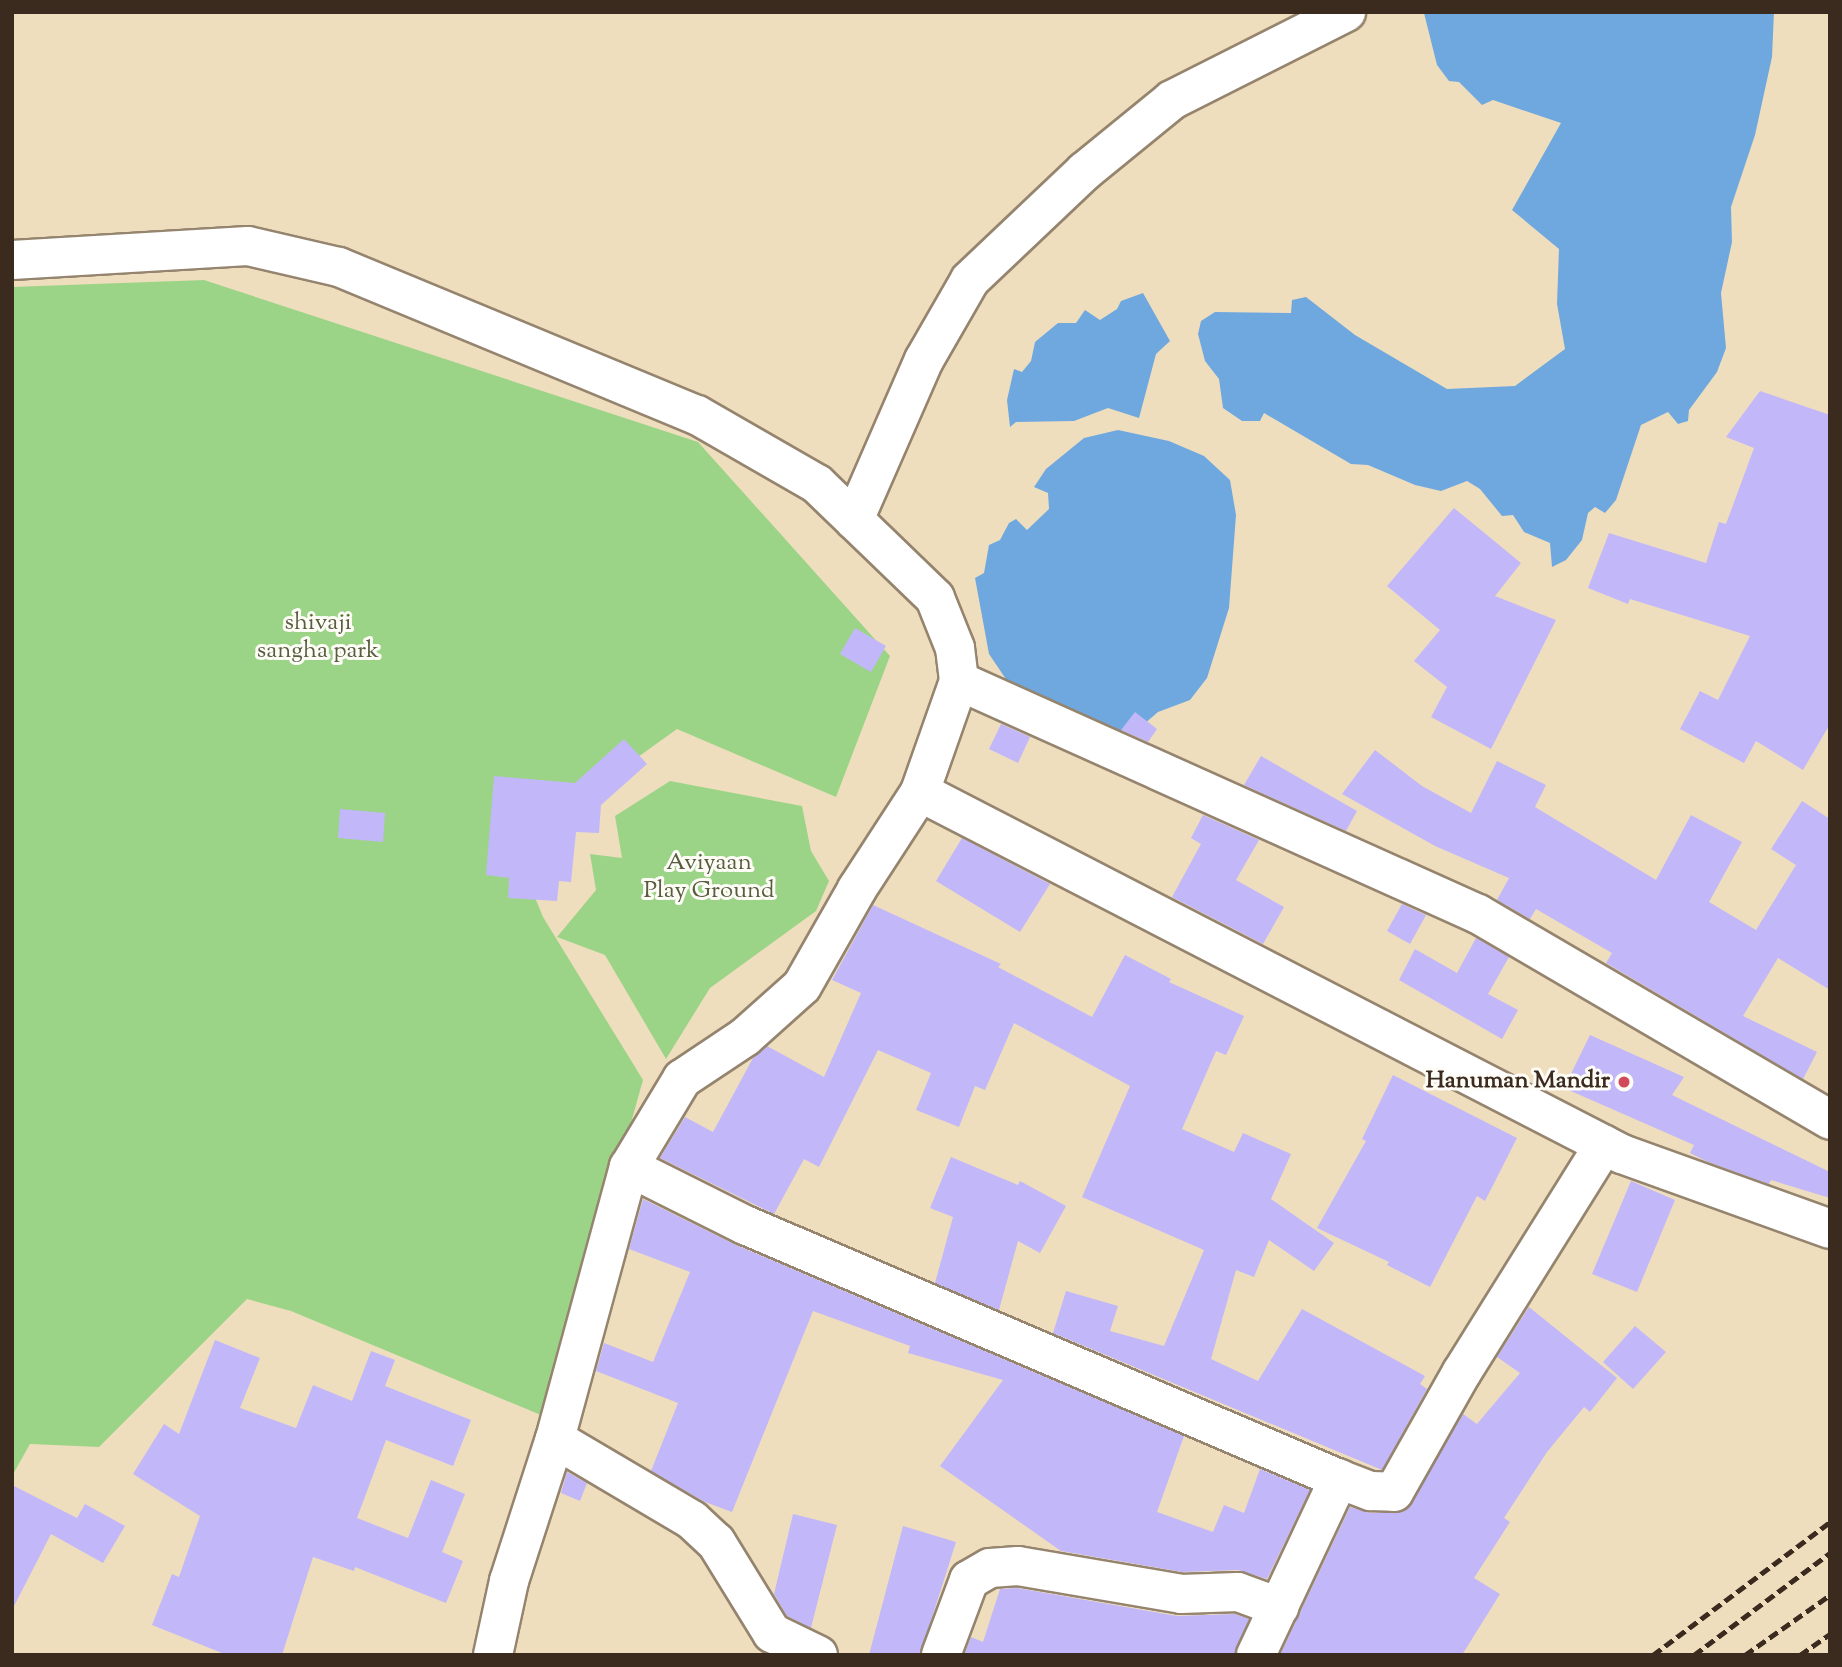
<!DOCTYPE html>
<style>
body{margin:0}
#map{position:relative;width:1842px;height:1667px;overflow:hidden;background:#efdebe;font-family:"Sorts Mill Goudy",serif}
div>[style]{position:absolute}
.green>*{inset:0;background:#9cd487}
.water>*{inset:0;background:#6fa8df}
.building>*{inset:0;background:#c1b7f9}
.roads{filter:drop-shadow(2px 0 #95846e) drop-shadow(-2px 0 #95846e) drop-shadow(0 2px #95846e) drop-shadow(0 -2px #95846e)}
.minor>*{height:38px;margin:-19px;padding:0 19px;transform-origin:19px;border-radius:19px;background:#fff}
.rail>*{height:5px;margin-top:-2.5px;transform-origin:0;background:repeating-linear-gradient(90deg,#3b2a1e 0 10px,transparent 0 15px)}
.dots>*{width:19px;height:19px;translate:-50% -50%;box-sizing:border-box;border:4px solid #fdfcf7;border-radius:50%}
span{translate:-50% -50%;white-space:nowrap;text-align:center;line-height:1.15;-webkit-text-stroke:6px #fdfcf7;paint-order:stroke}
.park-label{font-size:24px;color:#585d3e}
.poi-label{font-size:24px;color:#3b2a1e;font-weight:700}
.right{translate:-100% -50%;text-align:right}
.frame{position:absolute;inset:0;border:14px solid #3b2a1e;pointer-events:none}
</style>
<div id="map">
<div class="green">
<div style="clip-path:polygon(204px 280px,698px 442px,890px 656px,836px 797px,677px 729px,574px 803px,529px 883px,543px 917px,643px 1080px,548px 1418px,291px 1311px,247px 1299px,99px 1447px,30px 1444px,12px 1476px,12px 287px)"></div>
<div style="clip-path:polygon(670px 781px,802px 806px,811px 851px,829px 881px,816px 911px,710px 988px,666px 1059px,605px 955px,557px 937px,596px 890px,590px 854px,622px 858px,615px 816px)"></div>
</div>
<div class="water">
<div style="clip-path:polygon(1774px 12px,1772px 57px,1755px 135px,1731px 207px,1732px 242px,1721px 293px,1726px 348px,1717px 372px,1689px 410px,1688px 421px,1678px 424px,1668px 412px,1641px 425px,1616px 500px,1605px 513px,1595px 507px,1588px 513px,1582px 540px,1566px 560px,1552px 567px,1550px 543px,1524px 532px,1513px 515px,1502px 516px,1480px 489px,1467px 481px,1441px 491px,1415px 485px,1368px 465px,1351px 464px,1264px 413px,1260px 421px,1242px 421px,1223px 408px,1219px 379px,1205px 361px,1198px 334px,1201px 321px,1215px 312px,1291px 313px,1292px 300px,1306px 297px,1355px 335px,1447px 389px,1515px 386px,1565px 349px,1557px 304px,1559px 249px,1512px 210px,1561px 123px,1493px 100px,1482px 105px,1459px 82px,1449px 81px,1437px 65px,1424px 13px)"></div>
<div style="clip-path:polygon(1143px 293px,1170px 341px,1156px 354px,1139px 418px,1108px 408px,1074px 421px,1016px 422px,1010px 427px,1007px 400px,1014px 369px,1022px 372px,1031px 361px,1035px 342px,1058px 323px,1076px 323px,1085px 310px,1100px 320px,1117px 309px,1121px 301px)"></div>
<div style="clip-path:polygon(1118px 430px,1169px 441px,1204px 456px,1230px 480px,1236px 515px,1229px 608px,1207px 678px,1190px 700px,1158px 712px,1136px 731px,1113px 730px,1014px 691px,989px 654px,975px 578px,984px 573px,989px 545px,1000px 540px,1009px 523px,1016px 519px,1027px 530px,1049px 509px,1048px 493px,1034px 487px,1046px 469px,1084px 438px)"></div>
</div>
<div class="building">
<div style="clip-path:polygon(1760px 391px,1830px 415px,1830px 724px,1803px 770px,1756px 741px,1744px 763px,1680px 729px,1700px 691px,1718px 700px,1750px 636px,1630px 599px,1628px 604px,1588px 588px,1609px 533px,1706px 563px,1719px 522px,1726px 524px,1754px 448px,1726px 437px)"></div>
<div style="clip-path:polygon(1454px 508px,1521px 563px,1495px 596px,1556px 620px,1491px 749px,1431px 717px,1447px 687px,1414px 661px,1440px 630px,1387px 586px)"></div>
<div style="clip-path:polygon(855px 628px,886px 646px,871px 672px,840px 654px)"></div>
<div style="clip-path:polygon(1135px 712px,1157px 729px,1148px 742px,1121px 730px)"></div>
<div style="clip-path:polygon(1001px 724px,1030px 737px,1018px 763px,989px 749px)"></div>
<div style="clip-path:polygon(624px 739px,647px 764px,601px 805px,599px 833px,576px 832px,571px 882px,559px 881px,557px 901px,508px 898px,509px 878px,486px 875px,494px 776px,575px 783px)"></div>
<div style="clip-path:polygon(1375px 750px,1422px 786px,1471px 813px,1497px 761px,1546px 785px,1535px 807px,1656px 880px,1691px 815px,1742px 842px,1709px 902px,1756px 930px,1796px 865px,1771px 849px,1802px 801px,1830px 819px,1830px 990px,1778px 958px,1743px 1016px,1817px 1052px,1803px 1079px,1606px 963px,1612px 953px,1536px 909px,1530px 919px,1497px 900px,1509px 878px,1435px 846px,1342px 794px)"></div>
<div style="clip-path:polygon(1261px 756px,1357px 811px,1346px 831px,1244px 785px)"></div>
<div style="clip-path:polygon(340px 809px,385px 813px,383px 842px,338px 838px)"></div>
<div style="clip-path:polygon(1203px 815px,1259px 840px,1236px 880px,1284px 907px,1263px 944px,1172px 897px,1201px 844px,1191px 838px)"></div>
<div style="clip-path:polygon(962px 838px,1050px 884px,1020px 932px,936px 881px)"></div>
<div style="clip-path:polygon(1402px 904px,1426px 915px,1410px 944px,1387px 931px)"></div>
<div style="clip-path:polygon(873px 905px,1001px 964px,998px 967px,1092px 1017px,1125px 955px,1171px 979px,1169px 982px,1244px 1016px,1226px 1055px,1216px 1051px,1182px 1129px,1234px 1152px,1243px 1133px,1291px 1154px,1271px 1199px,1334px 1243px,1314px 1271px,1269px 1240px,1254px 1277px,1236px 1270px,1211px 1359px,1258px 1381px,1302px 1309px,1425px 1376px,1420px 1384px,1427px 1389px,1382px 1470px,1053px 1333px,1066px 1291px,1118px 1306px,1110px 1331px,1164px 1346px,1204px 1250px,1082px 1197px,1130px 1086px,1014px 1023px,985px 1090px,975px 1086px,959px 1127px,916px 1110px,931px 1073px,878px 1050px,819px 1167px,804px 1159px,774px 1214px,660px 1158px,685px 1117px,713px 1132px,753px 1058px,767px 1046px,824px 1077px,861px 993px,832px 980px)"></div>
<div style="clip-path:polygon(1476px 938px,1509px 957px,1488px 994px,1518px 1010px,1502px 1039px,1399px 980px,1415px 949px,1457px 973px)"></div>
<div style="clip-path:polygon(1590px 1035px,1684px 1077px,1672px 1095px,1830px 1172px,1830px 1198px,1771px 1180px,1769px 1184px,1708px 1162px,1690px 1153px,1694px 1145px,1564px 1088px)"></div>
<div style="clip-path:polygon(1393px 1075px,1517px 1138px,1485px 1201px,1477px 1196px,1430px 1287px,1387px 1265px,1389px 1262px,1317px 1228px,1366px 1141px,1362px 1139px)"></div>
<div style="clip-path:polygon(951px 1157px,1018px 1185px,1020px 1181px,1066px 1206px,1040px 1253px,1018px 1241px,999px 1310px,935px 1283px,953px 1217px,930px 1208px)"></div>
<div style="clip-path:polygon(1631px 1181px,1675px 1200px,1637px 1292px,1592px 1274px)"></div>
<div style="clip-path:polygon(643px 1199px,736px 1245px,1184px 1436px,1157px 1512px,1213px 1532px,1224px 1505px,1244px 1513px,1260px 1469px,1310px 1490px,1267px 1579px,1238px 1570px,1182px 1572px,1061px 1551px,940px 1466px,1003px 1380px,908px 1353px,910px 1346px,813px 1311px,732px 1512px,705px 1502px,651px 1471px,678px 1403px,596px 1371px,604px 1343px,653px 1362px,690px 1272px,629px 1249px)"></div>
<div style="clip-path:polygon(1529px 1307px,1617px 1378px,1590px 1412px,1584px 1407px,1547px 1452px,1504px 1518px,1510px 1522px,1474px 1578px,1500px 1594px,1462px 1655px,1280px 1655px,1350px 1507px,1370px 1513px,1405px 1511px,1463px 1414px,1477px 1424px,1520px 1373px,1497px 1357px)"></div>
<div style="clip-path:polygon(1635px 1326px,1666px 1352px,1633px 1389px,1603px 1362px)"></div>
<div style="clip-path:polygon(215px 1340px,260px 1358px,240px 1408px,296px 1428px,313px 1385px,352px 1401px,371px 1351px,395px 1360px,385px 1386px,471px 1420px,453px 1466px,386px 1440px,357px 1518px,408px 1538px,431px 1480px,465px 1494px,442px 1552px,463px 1561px,446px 1603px,355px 1567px,354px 1571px,313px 1557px,282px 1655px,227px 1655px,152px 1625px,172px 1574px,179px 1577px,200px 1516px,133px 1474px,164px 1424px,179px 1434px)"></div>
<div style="clip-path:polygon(567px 1472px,587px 1483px,580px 1501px,561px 1493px)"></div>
<div style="clip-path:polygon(12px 1485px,77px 1518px,85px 1504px,125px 1526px,103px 1563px,51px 1534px,12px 1610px)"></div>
<div style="clip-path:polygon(793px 1514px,837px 1525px,811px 1628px,787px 1616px,774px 1594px)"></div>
<div style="clip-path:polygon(903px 1526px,956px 1542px,920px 1655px,869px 1655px)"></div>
<div style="clip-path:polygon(1017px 1588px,1177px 1616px,1235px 1614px,1249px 1619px,1234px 1655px,964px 1655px,971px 1637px,983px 1642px,1000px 1589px)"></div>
</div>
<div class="roads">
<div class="minor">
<div style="left:12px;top:260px;width:236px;rotate:-3.4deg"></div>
<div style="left:248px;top:246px;width:93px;rotate:13deg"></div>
<div style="left:339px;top:267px;width:387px;rotate:22.5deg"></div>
<div style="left:697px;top:415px;width:138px;rotate:29.9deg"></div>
<div style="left:817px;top:484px;width:164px;rotate:44deg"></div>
<div style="left:935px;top:598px;width:54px;rotate:68.2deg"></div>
<div style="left:955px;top:648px;width:33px;rotate:83deg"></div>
<div style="left:959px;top:681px;width:118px;rotate:109.4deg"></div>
<div style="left:920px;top:792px;width:790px;rotate:27.28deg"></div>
<div style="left:1622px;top:1154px;width:221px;rotate:19.8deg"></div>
<div style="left:854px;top:520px;width:175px;rotate:-66.4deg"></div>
<div style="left:924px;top:360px;width:92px;rotate:-60.1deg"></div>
<div style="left:970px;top:280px;width:158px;rotate:-43.5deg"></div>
<div style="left:1085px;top:171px;width:112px;rotate:-39.2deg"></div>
<div style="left:1172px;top:100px;width:195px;rotate:-26.8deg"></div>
<div style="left:959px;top:681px;width:569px;rotate:24.18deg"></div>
<div style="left:1478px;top:914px;width:408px;rotate:30.3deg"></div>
<div style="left:629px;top:1167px;width:130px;rotate:26.6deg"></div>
<div style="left:745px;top:1225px;width:646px;rotate:23.15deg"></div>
<div style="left:1339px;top:1479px;width:34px;rotate:21deg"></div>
<div style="left:1371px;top:1491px;width:23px;rotate:2deg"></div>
<div style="left:1394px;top:1492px;width:138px;rotate:-60.5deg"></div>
<div style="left:1462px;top:1372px;width:268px;rotate:-58deg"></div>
<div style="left:555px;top:1439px;width:159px;rotate:30.6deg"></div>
<div style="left:692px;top:1520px;width:33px;rotate:43deg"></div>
<div style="left:716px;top:1542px;width:107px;rotate:58.4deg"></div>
<div style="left:772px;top:1633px;width:51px;rotate:25.6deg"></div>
<div style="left:493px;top:1655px;width:76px;rotate:-77.8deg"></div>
<div style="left:509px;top:1581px;width:149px;rotate:-72.1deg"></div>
<div style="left:555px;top:1439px;width:282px;rotate:-74.8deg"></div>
<div style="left:629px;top:1167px;width:103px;rotate:-58.9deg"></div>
<div style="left:682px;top:1079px;width:76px;rotate:-33.7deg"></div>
<div style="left:745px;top:1037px;width:76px;rotate:-41.8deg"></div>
<div style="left:802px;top:986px;width:112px;rotate:-60.4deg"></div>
<div style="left:857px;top:889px;width:116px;rotate:-57deg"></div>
<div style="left:941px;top:1655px;width:80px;rotate:-69.5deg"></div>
<div style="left:969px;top:1580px;width:24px;rotate:-30deg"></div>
<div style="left:990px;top:1568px;width:28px;rotate:-4deg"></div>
<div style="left:1018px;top:1566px;width:165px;rotate:9.7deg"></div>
<div style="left:1181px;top:1594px;width:57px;rotate:-2deg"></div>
<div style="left:1238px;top:1592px;width:44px;rotate:20.1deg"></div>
<div style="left:1256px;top:1655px;width:195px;rotate:-64.8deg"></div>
</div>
</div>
<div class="rail">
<div style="left:1653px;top:1655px;width:221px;rotate:-36.9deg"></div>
<div style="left:1694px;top:1655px;width:170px;rotate:-36.9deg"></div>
<div style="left:1745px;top:1655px;width:104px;rotate:-35.2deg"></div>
<div style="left:1800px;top:1655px;width:37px;rotate:-35deg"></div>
</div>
<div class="dots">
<div style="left:1624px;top:1082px;background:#d1495b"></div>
</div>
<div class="park-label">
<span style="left:318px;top:638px">shivaji<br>sangha park</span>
<span style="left:709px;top:878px">Aviyaan<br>Play Ground</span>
</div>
<div class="poi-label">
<span class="right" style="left:1610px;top:1082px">Hanuman Mandir</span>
</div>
<div class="frame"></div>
</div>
